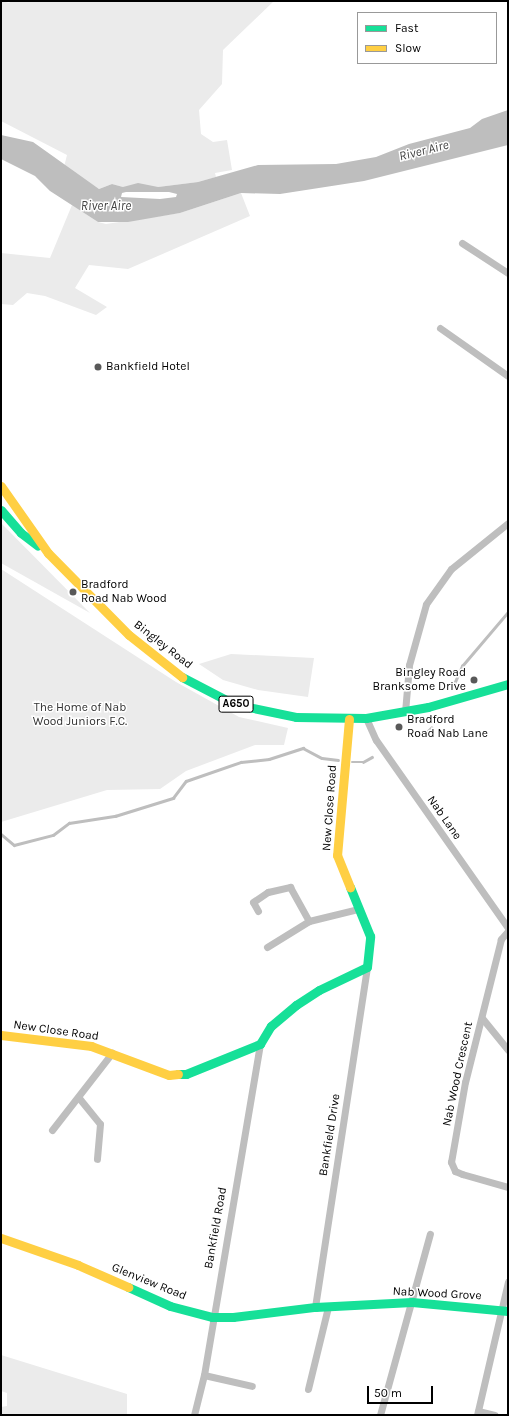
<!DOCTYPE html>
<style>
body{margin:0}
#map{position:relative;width:509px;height:1416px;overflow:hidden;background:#fff;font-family:Karla,sans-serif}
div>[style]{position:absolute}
.green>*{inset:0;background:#ebebeb}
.water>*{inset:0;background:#bebebe}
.stream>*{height:2.5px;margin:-1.25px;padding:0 1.25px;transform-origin:1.25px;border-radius:1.25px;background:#bebebe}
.street>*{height:7px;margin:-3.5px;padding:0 3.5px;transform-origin:3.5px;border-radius:3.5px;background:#bebebe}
.fast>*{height:9px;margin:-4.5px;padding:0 4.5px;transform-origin:4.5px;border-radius:4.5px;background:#16e098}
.slow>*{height:9px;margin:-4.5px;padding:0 4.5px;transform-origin:4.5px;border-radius:4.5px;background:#ffcf43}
.dots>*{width:11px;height:11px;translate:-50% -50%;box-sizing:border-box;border:2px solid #fff;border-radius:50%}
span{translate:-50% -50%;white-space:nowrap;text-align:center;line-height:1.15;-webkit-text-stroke:3px #fff;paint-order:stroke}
.shield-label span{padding:1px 3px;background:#fff;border:1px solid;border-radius:3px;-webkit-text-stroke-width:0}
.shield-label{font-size:11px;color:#000;font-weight:700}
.poi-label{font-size:12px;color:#000}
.left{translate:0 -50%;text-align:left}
.right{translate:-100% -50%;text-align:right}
.street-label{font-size:12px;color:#000}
.park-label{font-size:12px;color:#323232}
.water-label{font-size:13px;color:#434343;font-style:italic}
.frame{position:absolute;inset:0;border:2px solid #000;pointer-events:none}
.legend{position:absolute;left:357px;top:12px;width:140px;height:52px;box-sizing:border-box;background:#fff;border:1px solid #999;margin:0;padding:5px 7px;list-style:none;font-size:12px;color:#000}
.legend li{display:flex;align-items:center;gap:8px;height:20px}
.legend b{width:20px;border:1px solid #999}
.scale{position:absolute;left:367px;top:1386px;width:66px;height:18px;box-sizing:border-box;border:2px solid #000;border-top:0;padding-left:5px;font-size:12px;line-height:14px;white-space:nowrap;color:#000;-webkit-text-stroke:3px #fff;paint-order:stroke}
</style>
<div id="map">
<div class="green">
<div style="clip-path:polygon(1px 1px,10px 3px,8px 1px,274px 1px,223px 50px,222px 84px,199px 110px,201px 134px,213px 142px,227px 140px,232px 170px,215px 173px,216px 177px,198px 182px,158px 187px,123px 187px,112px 184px,99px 189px,64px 167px,67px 155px,1px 121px)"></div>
<div style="clip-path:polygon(241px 193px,250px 216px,128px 269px,89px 265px,75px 288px,107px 307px,96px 315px,45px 296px,27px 293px,13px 305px,1px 304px,1px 253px,50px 258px,72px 205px,98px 222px,106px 224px,180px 213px)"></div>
<div style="clip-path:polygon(1px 523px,90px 613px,1px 563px)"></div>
<div style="clip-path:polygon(1px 569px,176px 682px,239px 717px,288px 728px,284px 745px,255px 745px,186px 771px,160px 789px,107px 790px,1px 822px)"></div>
<div style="clip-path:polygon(231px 654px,314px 658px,308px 697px,258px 690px,223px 680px,199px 664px)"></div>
<div style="clip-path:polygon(1px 1355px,127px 1394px,127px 1415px,1px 1415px,1px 1407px,7px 1406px,7px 1393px,1px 1391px)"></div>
</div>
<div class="water">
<div style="clip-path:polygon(evenodd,508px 110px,508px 145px,364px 181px,280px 194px,241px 193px,180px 213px,128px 222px,98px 222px,50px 191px,35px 176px,1px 159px,1px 135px,33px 142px,99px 189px,112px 184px,123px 187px,138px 183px,158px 187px,198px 182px,258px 165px,336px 164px,376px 157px,409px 144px,470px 128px,482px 119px,508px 110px,126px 192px,169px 192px,177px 194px,176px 197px,160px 199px,121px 197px,122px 193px,126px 192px)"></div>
</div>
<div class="stream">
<div style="left:454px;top:684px;width:20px;rotate:-66deg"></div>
<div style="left:462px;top:666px;width:71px;rotate:-49.6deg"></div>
<div style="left:427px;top:732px;width:6px;rotate:-45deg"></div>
<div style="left:352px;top:762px;width:11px"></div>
<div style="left:363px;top:762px;width:10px;rotate:-29deg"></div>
<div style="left:1px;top:834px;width:17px;rotate:40deg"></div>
<div style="left:14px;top:845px;width:40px;rotate:-14.4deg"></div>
<div style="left:53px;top:835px;width:20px;rotate:-37deg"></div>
<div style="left:69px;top:823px;width:47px;rotate:-8.7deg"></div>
<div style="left:115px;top:816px;width:61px;rotate:-17.2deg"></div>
<div style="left:173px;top:798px;width:21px;rotate:-53deg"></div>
<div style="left:186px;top:781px;width:58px;rotate:-19.1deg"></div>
<div style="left:241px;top:762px;width:28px;rotate:-6deg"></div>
<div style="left:269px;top:759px;width:36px;rotate:-18deg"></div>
<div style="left:303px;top:748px;width:21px;rotate:28deg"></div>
<div style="left:322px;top:758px;width:16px;rotate:7deg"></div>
</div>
<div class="street">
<div style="left:462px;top:243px;width:55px;rotate:33.1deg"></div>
<div style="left:440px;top:328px;width:83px;rotate:35.2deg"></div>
<div style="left:405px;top:712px;width:47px;rotate:-85.1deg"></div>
<div style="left:409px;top:665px;width:63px;rotate:-74.4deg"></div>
<div style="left:426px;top:604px;width:43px;rotate:-54.5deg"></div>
<div style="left:451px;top:569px;width:73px;rotate:-38.9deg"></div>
<div style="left:366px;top:718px;width:24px;rotate:66deg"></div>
<div style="left:376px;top:740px;width:230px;rotate:54.9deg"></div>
<div style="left:258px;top:911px;width:10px;rotate:-119deg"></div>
<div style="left:253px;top:902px;width:18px;rotate:-34deg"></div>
<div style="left:268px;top:892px;width:23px;rotate:-13deg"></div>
<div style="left:290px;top:887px;width:39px;rotate:61deg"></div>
<div style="left:508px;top:931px;width:11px;rotate:131deg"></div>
<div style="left:501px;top:939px;width:147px;rotate:104.1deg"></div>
<div style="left:465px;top:1082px;width:81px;rotate:99.9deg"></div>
<div style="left:451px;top:1162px;width:10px;rotate:66deg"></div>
<div style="left:455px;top:1171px;width:8px;rotate:23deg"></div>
<div style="left:462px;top:1174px;width:48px;rotate:15.8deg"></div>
<div style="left:267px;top:947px;width:49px;rotate:-31.8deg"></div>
<div style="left:309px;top:921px;width:50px;rotate:-13.8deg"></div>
<div style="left:482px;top:1018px;width:41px;rotate:50.9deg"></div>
<div style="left:79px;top:1098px;width:33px;rotate:51deg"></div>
<div style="left:100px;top:1124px;width:35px;rotate:95deg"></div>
<div style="left:52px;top:1130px;width:98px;rotate:-52.1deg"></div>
<div style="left:315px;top:1307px;width:344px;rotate:-81.3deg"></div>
<div style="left:204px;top:1375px;width:49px;rotate:12.9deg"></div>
<div style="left:308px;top:1389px;width:84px;rotate:-76.3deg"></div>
<div style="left:478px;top:1411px;width:17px;rotate:13deg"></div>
<div style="left:194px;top:1415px;width:41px;rotate:-76deg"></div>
<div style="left:204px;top:1375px;width:336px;rotate:-80.4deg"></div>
<div style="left:380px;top:1415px;width:188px;rotate:-74.6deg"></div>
<div style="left:477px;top:1415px;width:137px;rotate:-76.9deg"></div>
</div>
<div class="fast">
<div style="left:1px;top:510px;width:30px;rotate:49deg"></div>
<div style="left:21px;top:533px;width:21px;rotate:37deg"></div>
<div style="left:182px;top:677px;width:59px;rotate:27.4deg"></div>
<div style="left:234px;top:704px;width:63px;rotate:11.8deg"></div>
<div style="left:296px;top:717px;width:70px;rotate:0.8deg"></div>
<div style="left:366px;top:718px;width:63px;rotate:-10.1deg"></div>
<div style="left:428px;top:707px;width:83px;rotate:-16deg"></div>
<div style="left:178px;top:1074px;width:8px"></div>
<div style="left:186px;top:1074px;width:80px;rotate:-22.1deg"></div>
<div style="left:260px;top:1044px;width:21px;rotate:-59deg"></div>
<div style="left:271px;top:1026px;width:33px;rotate:-40deg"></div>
<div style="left:296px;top:1005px;width:27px;rotate:-33deg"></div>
<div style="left:319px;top:990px;width:53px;rotate:-25.6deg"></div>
<div style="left:367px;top:967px;width:31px;rotate:-84deg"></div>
<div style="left:370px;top:936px;width:53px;rotate:-112.2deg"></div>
<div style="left:128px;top:1287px;width:46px;rotate:24.3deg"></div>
<div style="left:170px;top:1306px;width:43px;rotate:14.7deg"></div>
<div style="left:212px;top:1317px;width:21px"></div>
<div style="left:233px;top:1317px;width:83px;rotate:-7deg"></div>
<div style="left:315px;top:1307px;width:97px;rotate:-3deg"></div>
<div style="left:412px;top:1302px;width:96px;rotate:5.4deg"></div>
</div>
<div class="slow">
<div style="left:1px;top:486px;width:82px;rotate:55deg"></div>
<div style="left:48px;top:553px;width:115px;rotate:45.4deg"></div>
<div style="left:129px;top:635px;width:68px;rotate:38.4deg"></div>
<div style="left:349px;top:719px;width:137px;rotate:95deg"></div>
<div style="left:337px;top:855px;width:35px;rotate:68deg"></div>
<div style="left:1px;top:1035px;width:91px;rotate:7deg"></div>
<div style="left:91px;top:1046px;width:83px;rotate:20.4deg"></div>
<div style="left:169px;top:1075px;width:9px;rotate:-6deg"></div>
<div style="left:1px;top:1238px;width:82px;rotate:19.3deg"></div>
<div style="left:78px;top:1265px;width:55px;rotate:23.7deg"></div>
</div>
<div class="dots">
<div style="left:98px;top:367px;background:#595959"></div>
<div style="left:73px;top:592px;background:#595959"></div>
<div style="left:474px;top:680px;background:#595959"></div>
<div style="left:399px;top:727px;background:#595959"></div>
</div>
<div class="shield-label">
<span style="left:236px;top:704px">A650</span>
</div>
<div class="poi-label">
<span class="left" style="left:106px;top:367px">Bankfield Hotel</span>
<span class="left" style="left:81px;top:592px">Bradford<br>Road Nab Wood</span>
<span class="right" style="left:466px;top:680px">Bingley Road<br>Branksome Drive</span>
<span class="left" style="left:407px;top:727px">Bradford<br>Road Nab Lane</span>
</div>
<div class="street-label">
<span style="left:163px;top:645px;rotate:38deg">Bingley Road</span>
<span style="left:330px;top:808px;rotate:-86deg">New Close Road</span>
<span style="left:444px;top:818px;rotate:55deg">Nab Lane</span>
<span style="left:56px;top:1031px;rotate:8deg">New Close Road</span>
<span style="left:458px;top:1074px;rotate:-78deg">Nab Wood Crescent</span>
<span style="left:330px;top:1135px;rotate:-81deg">Bankfield Drive</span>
<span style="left:216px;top:1228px;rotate:-80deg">Bankfield Road</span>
<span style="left:149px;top:1282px;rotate:22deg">Glenview Road</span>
<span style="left:437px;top:1294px;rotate:3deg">Nab Wood Grove</span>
</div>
<div class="park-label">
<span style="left:80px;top:715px">The Home of Nab<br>Wood Juniors F.C.</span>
</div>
<div class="water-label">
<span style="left:424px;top:151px;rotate:-14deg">River Aire</span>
<span style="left:106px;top:206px">River Aire</span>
</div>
<div class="frame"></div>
<ul class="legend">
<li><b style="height:5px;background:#16e098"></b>Fast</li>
<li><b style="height:5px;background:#ffcf43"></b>Slow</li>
</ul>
<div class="scale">50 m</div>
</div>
